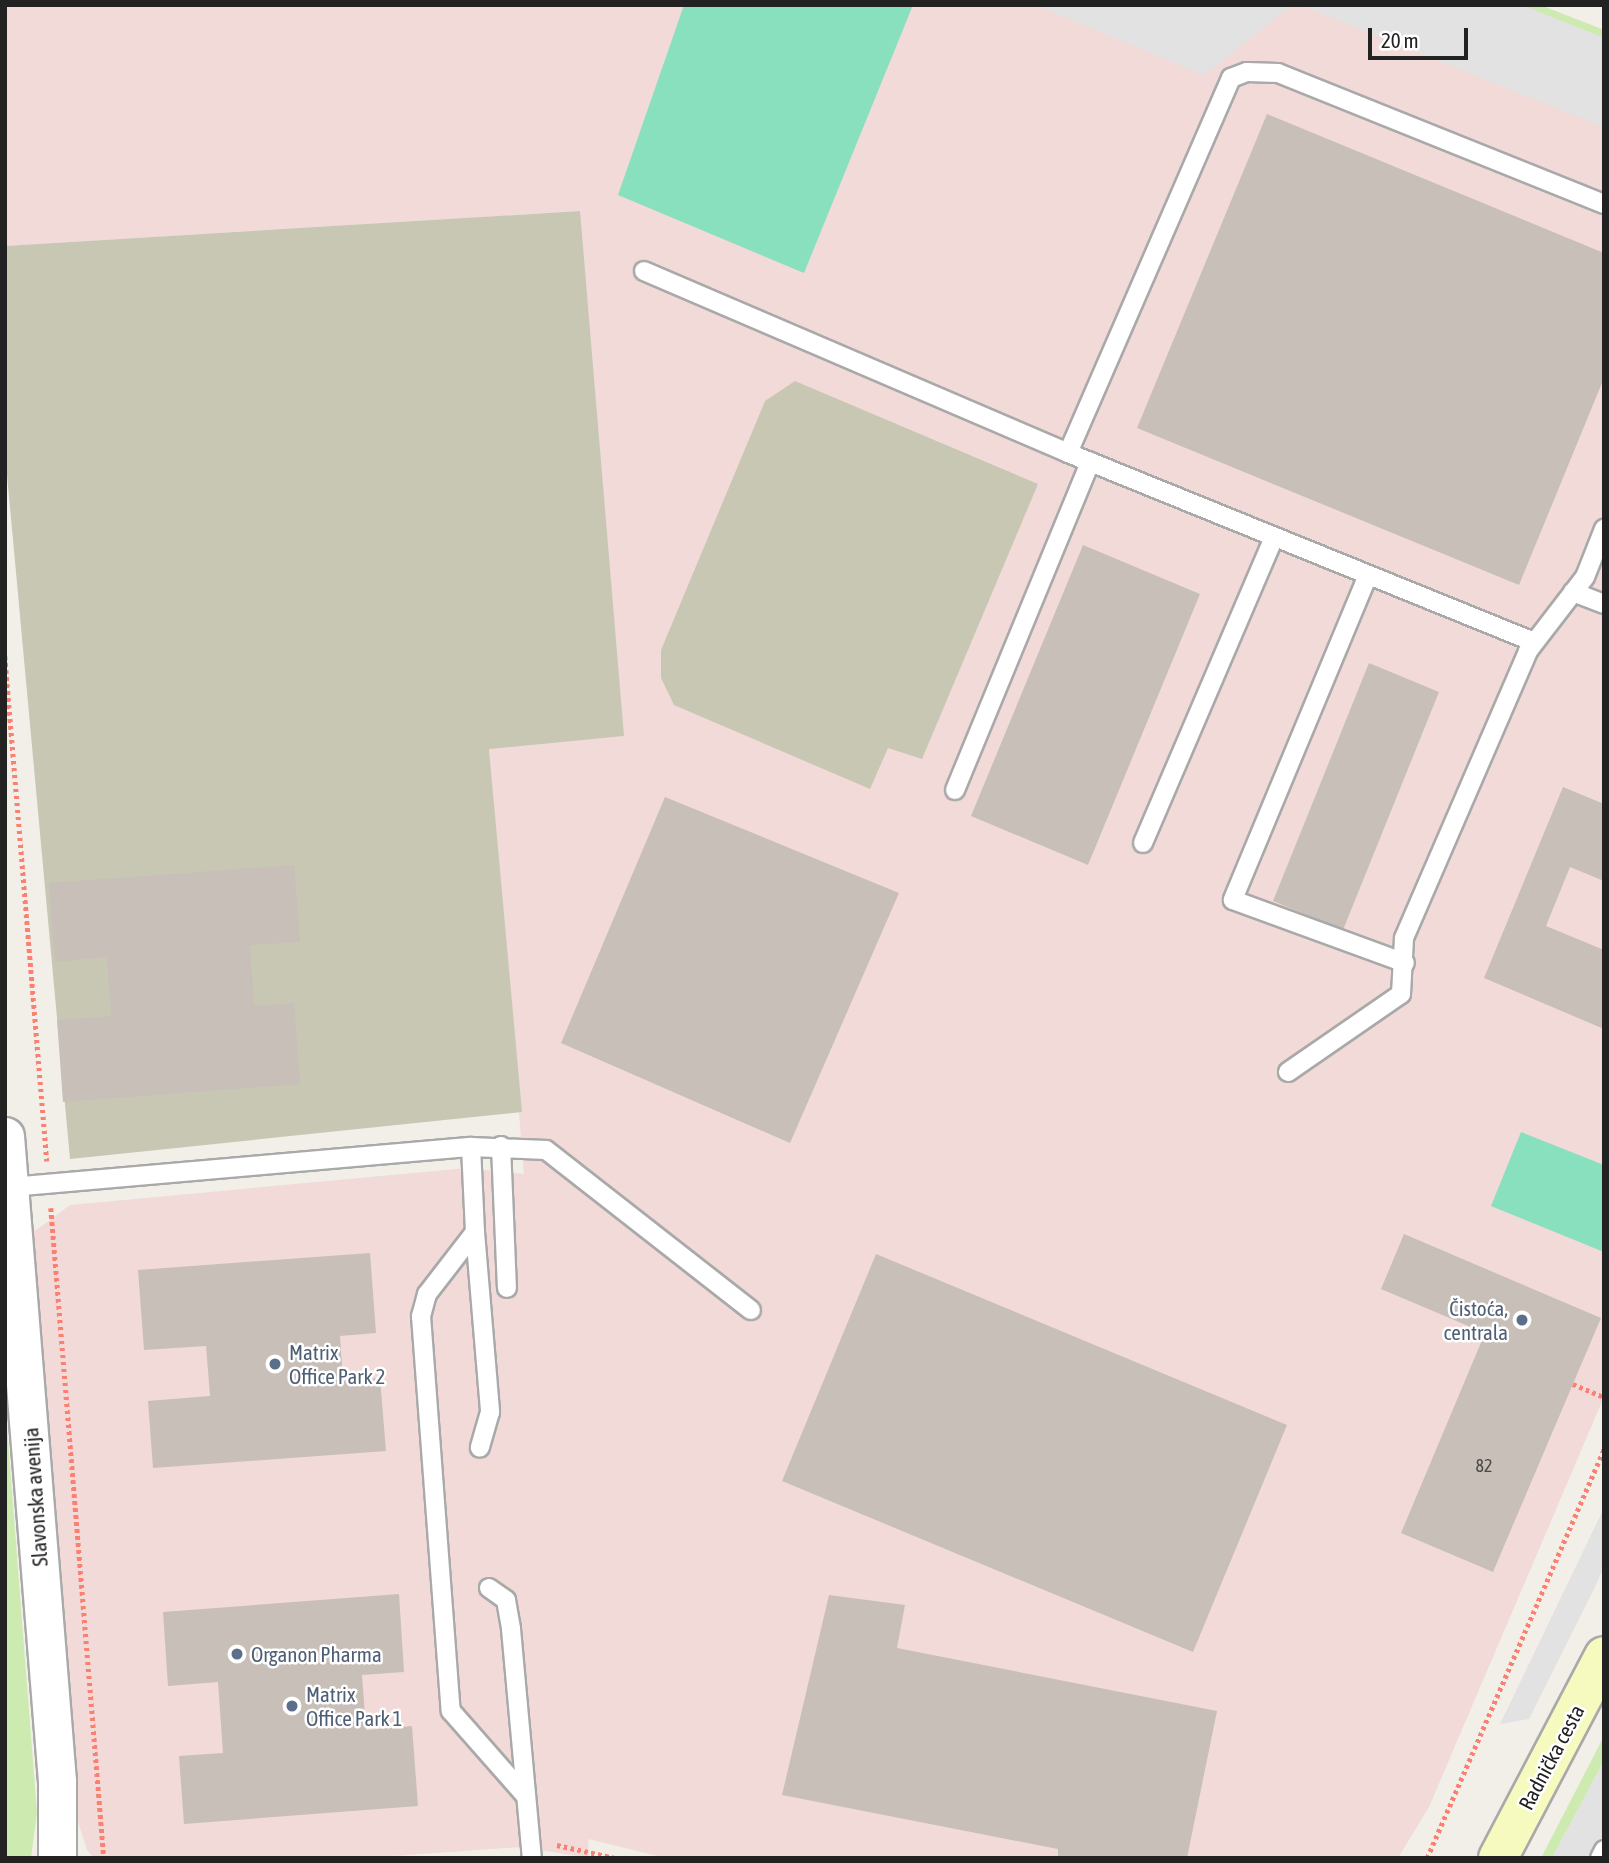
<!DOCTYPE html>
<meta charset="utf-8">
<style>
body{margin:0}
#map{position:relative;width:1609px;height:1863px;overflow:hidden;background:#f2efe9;font-family:"Asap Condensed",sans-serif}
div>[style]{position:absolute}
.commercial>*{inset:0;background:#f2dad9}
.construction>*{inset:0;background:#c7c7b4}
.grass>*{inset:0;background:#cdebb0}
.pitch>*{inset:0;background:#88e0be}
.parking>*{inset:0;background:#e2e2e2}
.building>*{inset:0;background:#c7bfb8}
.path>*{height:4.5px;margin-top:-2.25px;transform-origin:0;background:repeating-linear-gradient(90deg,#fa8072 0 3.5px,transparent 0 7px)}
.roads{filter:drop-shadow(2px 0 #a9a9a9) drop-shadow(-2px 0 #a9a9a9) drop-shadow(0 2px #a9a9a9) drop-shadow(0 -2px #a9a9a9)}
.lane>*{height:18px;margin:-9px;padding:0 9px;transform-origin:9px;border-radius:9px;background:#fff}
.street>*{height:37px;margin:-18.5px;padding:0 18.5px;transform-origin:18.5px;border-radius:18.5px;background:#fff}
.secondary>*{height:38px;margin:-19px;padding:0 19px;transform-origin:19px;border-radius:19px;background:#f7fabf}
.dots>*{width:19px;height:19px;translate:-50% -50%;box-sizing:border-box;border:4px solid #fff;border-radius:50%}
span{translate:-50% -50%;white-space:nowrap;text-align:center;line-height:1.15;-webkit-text-stroke:5px #fff;paint-order:stroke}
.number-label{font-size:18px;color:#4b4948}
.number-label span{-webkit-text-stroke-width:0}
.service-label{font-size:21px;color:#4e5e75}
.right{translate:-100% -50%;text-align:right}
.left{translate:0 -50%;text-align:left}
.street-label{font-size:21px;color:#222}
.frame{position:absolute;inset:0;border:7px solid #222;pointer-events:none}
.scale{position:absolute;left:1368px;top:28px;width:100px;height:32px;box-sizing:border-box;border:4px solid #222;border-top:0;padding-left:9px;font-size:21px;line-height:24px;white-space:nowrap;color:#222;-webkit-text-stroke:5px #fff;paint-order:stroke}
</style>
<div id="map">
<div class="commercial">
<div style="clip-path:polygon(5px 5px,1540px 5px,1604px 30px,1604px 1397px,1429px 1807px,1398px 1858px,666px 1858px,588px 1839px,589px 1858px,521px 1847px,365px 1858px,94px 1858px,87px 1850px,76px 1815px,32px 1233px,70px 1205px,467px 1168px,524px 1174px,489px 748px,623px 736px,578px 211px,5px 246px)"></div>
</div>
<div class="construction">
<div style="clip-path:polygon(580px 211px,624px 736px,489px 749px,522px 1112px,70px 1159px,5px 453px,5px 246px)"></div>
<div style="clip-path:polygon(795px 381px,1038px 484px,922px 759px,888px 748px,870px 789px,674px 705px,661px 678px,661px 650px,765px 401px)"></div>
</div>
<div class="grass">
<div style="clip-path:polygon(1521px 5px,1540px 5px,1604px 30px,1604px 38px)"></div>
<div style="clip-path:polygon(5px 1402px,37px 1813px,31px 1858px,5px 1858px)"></div>
<div style="clip-path:polygon(1604px 1736px,1604px 1761px,1552px 1858px,1541px 1858px)"></div>
</div>
<div class="pitch">
<div style="clip-path:polygon(684px 5px,913px 5px,804px 273px,618px 195px)"></div>
<div style="clip-path:polygon(1521px 1132px,1604px 1165px,1604px 1252px,1491px 1206px)"></div>
</div>
<div class="parking">
<div style="clip-path:polygon(1036px 5px,1292px 5px,1204px 75px)"></div>
<div style="clip-path:polygon(1300px 5px,1521px 5px,1604px 38px,1604px 127px)"></div>
<div style="clip-path:polygon(1604px 1508px,1604px 1567px,1594px 1589px,1529px 1719px,1500px 1724px)"></div>
<div style="clip-path:polygon(1604px 1761px,1604px 1858px,1552px 1858px)"></div>
</div>
<div class="building">
<div style="clip-path:polygon(1267px 114px,1604px 253px,1604px 378px,1519px 585px,1137px 428px)"></div>
<div style="clip-path:polygon(1083px 545px,1200px 594px,1088px 865px,971px 816px)"></div>
<div style="clip-path:polygon(1369px 663px,1439px 692px,1343px 930px,1273px 901px)"></div>
<div style="clip-path:polygon(1563px 787px,1604px 804px,1604px 881px,1570px 867px,1546px 926px,1604px 950px,1604px 1029px,1484px 978px)"></div>
<div style="clip-path:polygon(665px 797px,899px 893px,790px 1143px,561px 1043px)"></div>
<div style="clip-path:polygon(294px 865px,300px 942px,250px 945px,254px 1006px,294px 1003px,300px 1084px,63px 1102px,57px 1020px,111px 1016px,107px 957px,55px 962px,49px 883px)"></div>
<div style="clip-path:polygon(1404px 1234px,1601px 1318px,1493px 1572px,1401px 1533px,1485px 1333px,1381px 1289px)"></div>
<div style="clip-path:polygon(370px 1253px,376px 1333px,340px 1336px,343px 1381px,380px 1378px,386px 1451px,153px 1468px,148px 1401px,210px 1396px,206px 1346px,144px 1350px,138px 1270px)"></div>
<div style="clip-path:polygon(876px 1254px,1287px 1425px,1193px 1652px,782px 1481px)"></div>
<div style="clip-path:polygon(399px 1594px,404px 1672px,362px 1675px,366px 1730px,412px 1726px,418px 1806px,184px 1824px,179px 1756px,223px 1753px,218px 1682px,168px 1686px,163px 1612px)"></div>
<div style="clip-path:polygon(829px 1595px,905px 1605px,897px 1648px,1217px 1711px,1187px 1858px,1058px 1858px,1058px 1849px,782px 1795px)"></div>
</div>
<div class="path">
<div style="left:5px;top:656px;width:507px;rotate:85.25deg"></div>
<div style="left:51px;top:1208px;width:652px;rotate:85.34deg"></div>
<div style="left:1573px;top:1384px;width:34px;rotate:23deg"></div>
<div style="left:557px;top:1845px;width:59px;rotate:12.6deg"></div>
<div style="left:1427px;top:1858px;width:446px;rotate:-66.6deg"></div>
</div>
<div class="roads">
<div class="lane">
<div style="left:644px;top:271px;width:461px;rotate:23.2deg"></div>
<div style="left:1368px;top:575px;width:352px;rotate:112.6deg"></div>
<div style="left:1233px;top:900px;width:183px;rotate:20.1deg"></div>
<div style="left:1573px;top:592px;width:33px;rotate:21deg"></div>
<div style="left:1534px;top:642px;width:503px;rotate:-157.92deg"></div>
<div style="left:1068px;top:453px;width:409px;rotate:-66.5deg"></div>
<div style="left:1231px;top:78px;width:17px;rotate:-21deg"></div>
<div style="left:1247px;top:72px;width:31px;rotate:2deg"></div>
<div style="left:1278px;top:73px;width:351px;rotate:21.9deg"></div>
<div style="left:955px;top:790px;width:355px;rotate:-67.6deg"></div>
<div style="left:1143px;top:843px;width:333px;rotate:-66.8deg"></div>
<div style="left:1288px;top:1072px;width:137px;rotate:-34.6deg"></div>
<div style="left:1401px;top:994px;width:56px;rotate:-86.9deg"></div>
<div style="left:1404px;top:938px;width:313px;rotate:-66.6deg"></div>
<div style="left:1528px;top:651px;width:93px;rotate:-52.4deg"></div>
<div style="left:1585px;top:577px;width:52px;rotate:-68.4deg"></div>
<div style="left:501px;top:1146px;width:142px;rotate:87.6deg"></div>
<div style="left:471px;top:1147px;width:85px;rotate:87.3deg"></div>
<div style="left:475px;top:1232px;width:78px;rotate:127.7deg"></div>
<div style="left:427px;top:1294px;width:23px;rotate:105deg"></div>
<div style="left:421px;top:1316px;width:396px;rotate:85.7deg"></div>
<div style="left:451px;top:1711px;width:111px;rotate:48.7deg"></div>
<div style="left:11px;top:1187px;width:462px;rotate:-5deg"></div>
<div style="left:471px;top:1147px;width:75px;rotate:2.3deg"></div>
<div style="left:546px;top:1150px;width:260px;rotate:38deg"></div>
<div style="left:475px;top:1232px;width:181px;rotate:85.2deg"></div>
<div style="left:490px;top:1412px;width:37px;rotate:106deg"></div>
<div style="left:489px;top:1588px;width:21px;rotate:35deg"></div>
<div style="left:506px;top:1600px;width:29px;rotate:80deg"></div>
<div style="left:511px;top:1629px;width:230px;rotate:84.8deg"></div>
<div style="left:1600px;top:1858px;width:9px;rotate:-63deg"></div>
</div>
<div class="street">
<div style="left:5px;top:1136px;width:647px;rotate:85.39deg"></div>
<div style="left:57px;top:1781px;width:77px;rotate:90deg"></div>
</div>
<div class="secondary">
<div style="left:1498px;top:1858px;width:228px;rotate:-62.3deg"></div>
</div>
</div>
<div class="dots">
<div style="left:1522px;top:1320px;background:#5c6f8a"></div>
<div style="left:275px;top:1364px;background:#5c6f8a"></div>
<div style="left:237px;top:1654px;background:#5c6f8a"></div>
<div style="left:292px;top:1706px;background:#5c6f8a"></div>
</div>
<div class="number-label">
<span style="left:1484px;top:1466px">82</span>
</div>
<div class="service-label">
<span class="right" style="left:1508px;top:1320px">Čistoća,<br>centrala</span>
<span class="left" style="left:289px;top:1364px">Matrix<br>Office Park 2</span>
<span class="left" style="left:251px;top:1654px">Organon Pharma</span>
<span class="left" style="left:306px;top:1706px">Matrix<br>Office Park 1</span>
</div>
<div class="street-label">
<span style="left:35px;top:1497px;rotate:-94deg">Slavonska avenija</span>
<span style="left:1551px;top:1757px;rotate:-62deg">Radnička cesta</span>
</div>
<div class="frame"></div>
<div class="scale">20 m</div>
</div>
